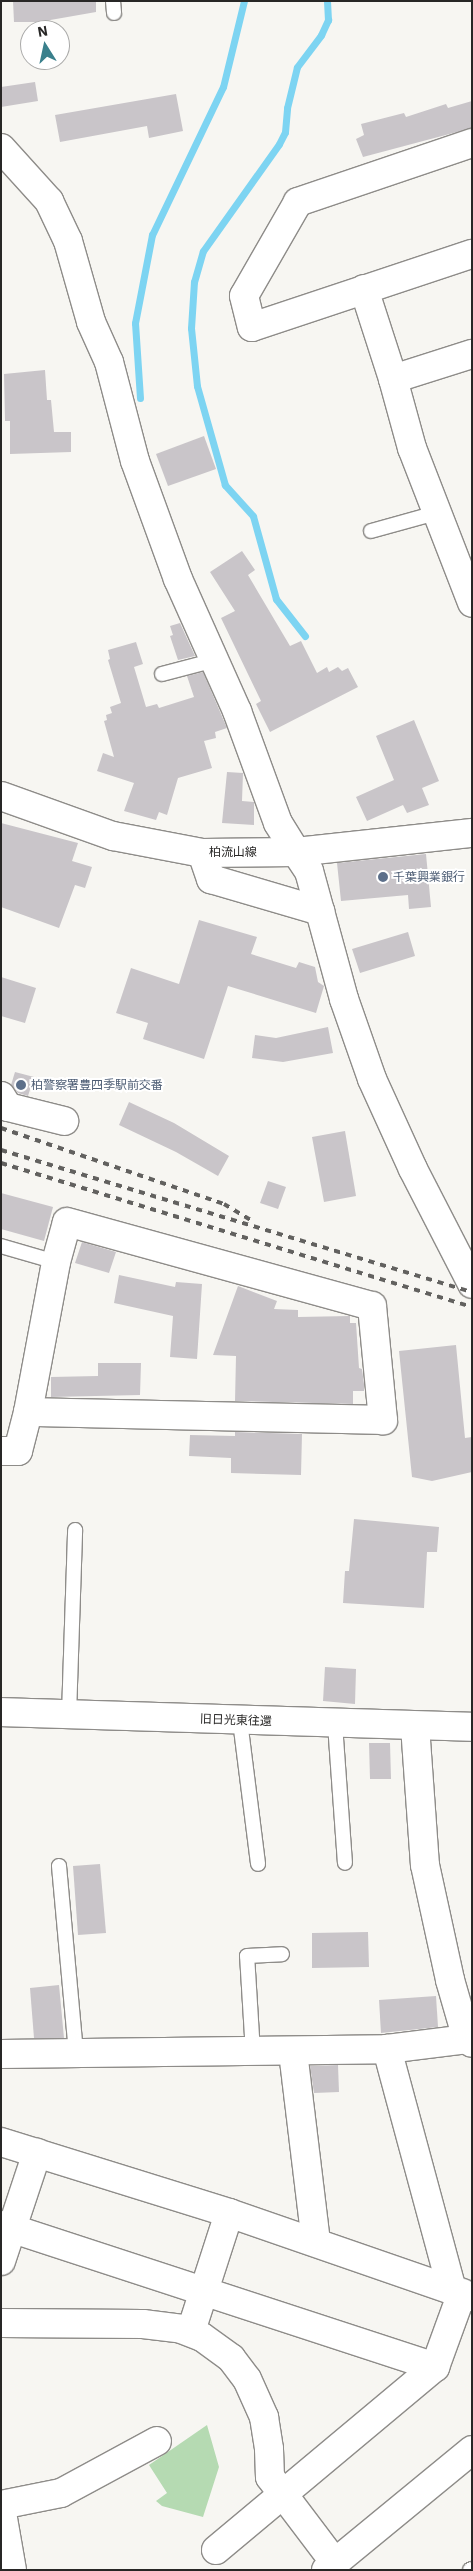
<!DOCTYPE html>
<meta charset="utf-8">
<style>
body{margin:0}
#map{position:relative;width:473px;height:2571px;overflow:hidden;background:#f7f6f2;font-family:"IBM Plex Sans","Noto Sans JP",sans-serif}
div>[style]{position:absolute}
.green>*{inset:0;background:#b5dab2}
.stream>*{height:7px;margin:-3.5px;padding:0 3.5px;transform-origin:3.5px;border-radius:3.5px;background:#7dd4f2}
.building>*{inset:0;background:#c9c5c9}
.roads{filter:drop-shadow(1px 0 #8e8c89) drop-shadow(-1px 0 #8e8c89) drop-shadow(0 1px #8e8c89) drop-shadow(0 -1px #8e8c89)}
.service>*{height:14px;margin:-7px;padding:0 7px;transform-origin:7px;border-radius:7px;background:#fff}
.minor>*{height:28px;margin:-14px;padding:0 14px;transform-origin:14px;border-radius:14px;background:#fff}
.tertiary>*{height:28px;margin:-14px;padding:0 14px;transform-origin:14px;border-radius:14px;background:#fff}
.secondary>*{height:28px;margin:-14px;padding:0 14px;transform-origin:14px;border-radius:14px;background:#fff}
.rail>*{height:4px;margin-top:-2px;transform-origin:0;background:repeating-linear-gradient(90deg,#62615f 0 6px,transparent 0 12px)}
.dots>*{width:14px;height:14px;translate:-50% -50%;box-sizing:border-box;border:2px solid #fff;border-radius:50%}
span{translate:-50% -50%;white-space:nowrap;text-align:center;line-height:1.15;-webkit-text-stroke:4px #fff;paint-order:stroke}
.street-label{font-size:12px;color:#282726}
.service-label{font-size:12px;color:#4e5e75}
.left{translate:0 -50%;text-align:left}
.frame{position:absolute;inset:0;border:2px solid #282726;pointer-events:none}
.north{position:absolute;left:20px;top:20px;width:50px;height:50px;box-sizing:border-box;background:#fff;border:1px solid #a9a9a8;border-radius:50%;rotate:350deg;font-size:14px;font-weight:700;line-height:20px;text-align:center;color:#282726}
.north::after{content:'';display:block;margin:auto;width:18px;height:22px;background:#3a808c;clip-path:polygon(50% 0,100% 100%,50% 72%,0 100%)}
</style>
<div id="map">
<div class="green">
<div style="clip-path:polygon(207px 2425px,219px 2467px,203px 2517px,162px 2506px,156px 2501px,167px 2493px,149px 2465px)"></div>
</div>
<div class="stream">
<div style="left:140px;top:398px;width:75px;rotate:-93.8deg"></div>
<div style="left:135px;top:323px;width:90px;rotate:-79.1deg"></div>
<div style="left:152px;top:235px;width:164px;rotate:-64.4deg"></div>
<div style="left:223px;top:87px;width:89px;rotate:-76.3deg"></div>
<div style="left:305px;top:636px;width:47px;rotate:-128.1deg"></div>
<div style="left:276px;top:599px;width:86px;rotate:-105.5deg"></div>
<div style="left:253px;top:516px;width:42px;rotate:-132.1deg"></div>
<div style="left:225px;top:485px;width:103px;rotate:-105.8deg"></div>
<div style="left:197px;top:386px;width:58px;rotate:-95.9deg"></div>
<div style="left:191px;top:328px;width:46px;rotate:-86.3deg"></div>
<div style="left:194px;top:282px;width:32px;rotate:-74deg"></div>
<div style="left:203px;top:251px;width:131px;rotate:-54.6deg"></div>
<div style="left:279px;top:144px;width:13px;rotate:-63deg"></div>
<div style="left:285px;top:132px;width:24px;rotate:-85deg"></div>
<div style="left:287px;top:108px;width:42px;rotate:-76.3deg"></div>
<div style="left:297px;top:67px;width:40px;rotate:-53deg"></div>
<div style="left:321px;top:35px;width:17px;rotate:-65deg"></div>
<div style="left:328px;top:20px;width:19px;rotate:-93deg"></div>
</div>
<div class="building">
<div style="clip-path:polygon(13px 1px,96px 1px,96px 12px,39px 22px,14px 22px)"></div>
<div style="clip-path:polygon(35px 82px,38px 101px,1px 107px,1px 87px)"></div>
<div style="clip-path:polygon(176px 94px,183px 131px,149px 138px,147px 126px,60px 142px,55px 115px)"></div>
<div style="clip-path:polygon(472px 101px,472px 128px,363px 157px,356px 139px,364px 135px,361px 124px,404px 113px,406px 117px,446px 104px,448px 108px)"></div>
<div style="clip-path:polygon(45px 370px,47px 400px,51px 400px,54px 432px,71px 432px,71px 452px,10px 454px,10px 421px,5px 421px,4px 374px)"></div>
<div style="clip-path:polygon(204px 436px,216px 469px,168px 486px,156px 454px)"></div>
<div style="clip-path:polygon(242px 551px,255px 570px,248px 575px,290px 646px,301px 641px,317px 673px,327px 667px,329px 672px,338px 667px,342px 671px,348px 668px,358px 687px,270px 732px,256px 704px,261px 701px,221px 618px,235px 611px,210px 572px)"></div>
<div style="clip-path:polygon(180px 623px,195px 656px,178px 660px,170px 636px,173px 635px,170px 626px)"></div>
<div style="clip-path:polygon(136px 642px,143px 664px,134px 667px,146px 707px,157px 704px,159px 708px,194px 697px,187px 676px,203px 672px,227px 728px,215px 732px,216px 738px,204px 741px,212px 768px,178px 778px,167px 815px,159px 812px,156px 820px,124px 811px,134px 783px,97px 771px,103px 753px,114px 757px,104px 721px,107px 720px,106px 715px,112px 713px,110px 707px,121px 703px,108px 660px,110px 659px,108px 650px)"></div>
<div style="clip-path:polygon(414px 720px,439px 781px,422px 788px,429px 805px,407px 813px,403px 805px,367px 821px,356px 797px,394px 780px,376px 736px)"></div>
<div style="clip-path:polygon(227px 772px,243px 773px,242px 801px,254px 802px,254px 825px,222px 823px)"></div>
<div style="clip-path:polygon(1px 823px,78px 843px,72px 861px,92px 867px,85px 888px,75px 885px,59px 928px,1px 907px)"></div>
<div style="clip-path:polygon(426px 854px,431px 907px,409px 909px,408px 895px,341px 901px,337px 863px)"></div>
<div style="clip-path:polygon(199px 920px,257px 937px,251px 954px,296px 968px,299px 962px,315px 967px,318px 982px,324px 986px,316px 1013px,228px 986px,204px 1059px,143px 1039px,148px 1023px,116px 1013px,131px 968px,179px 984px)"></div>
<div style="clip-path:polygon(408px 932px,415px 956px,360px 973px,352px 949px)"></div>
<div style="clip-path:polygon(1px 977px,36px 988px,25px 1023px,1px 1016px)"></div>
<div style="clip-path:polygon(328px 1027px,333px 1053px,283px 1062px,252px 1058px,255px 1035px,276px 1038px)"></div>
<div style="clip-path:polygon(15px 1072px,34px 1077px,28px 1096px,18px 1093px,11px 1085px)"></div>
<div style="clip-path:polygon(129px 1102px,174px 1123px,229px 1156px,218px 1176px,176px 1152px,119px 1125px)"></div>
<div style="clip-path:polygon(345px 1131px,356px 1196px,324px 1202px,312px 1137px)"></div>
<div style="clip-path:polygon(268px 1181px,286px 1187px,278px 1209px,260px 1203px)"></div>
<div style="clip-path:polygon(1px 1193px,53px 1207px,44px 1241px,1px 1229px)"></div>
<div style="clip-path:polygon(82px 1242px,116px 1252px,109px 1273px,75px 1263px)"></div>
<div style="clip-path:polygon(119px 1275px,175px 1287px,176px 1282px,202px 1284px,197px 1359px,170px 1357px,173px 1316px,114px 1303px)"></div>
<div style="clip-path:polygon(238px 1286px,277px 1301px,274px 1309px,298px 1310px,298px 1317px,350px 1316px,350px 1323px,356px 1323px,359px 1368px,362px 1369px,364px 1384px,364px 1391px,353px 1391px,353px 1404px,235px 1401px,236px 1356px,213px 1355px)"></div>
<div style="clip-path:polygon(456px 1345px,465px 1438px,472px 1437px,472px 1472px,432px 1481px,412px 1477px,399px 1351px)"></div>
<div style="clip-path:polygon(98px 1363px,141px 1363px,140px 1395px,51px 1397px,51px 1377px,98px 1376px)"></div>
<div style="clip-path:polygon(235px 1432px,302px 1434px,301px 1475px,231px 1473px,231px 1458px,189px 1456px,190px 1435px,235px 1436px)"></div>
<div style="clip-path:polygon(354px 1519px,439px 1527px,437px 1552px,427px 1552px,424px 1608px,343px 1603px,345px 1571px,349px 1571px)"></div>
<div style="clip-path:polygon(325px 1667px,356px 1669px,355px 1704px,323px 1701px)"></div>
<div style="clip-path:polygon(369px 1743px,390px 1743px,391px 1779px,370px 1779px)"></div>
<div style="clip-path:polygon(100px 1864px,106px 1933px,78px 1935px,73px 1866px)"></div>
<div style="clip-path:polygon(368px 1932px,369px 1967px,312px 1968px,312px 1933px)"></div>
<div style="clip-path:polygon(59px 1985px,64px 2038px,34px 2038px,30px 1988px)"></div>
<div style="clip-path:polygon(436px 1996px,438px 2027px,381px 2033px,379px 2000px)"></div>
<div style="clip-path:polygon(338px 2065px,339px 2092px,314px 2093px,310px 2066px)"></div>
</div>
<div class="roads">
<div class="service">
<div style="left:113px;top:1px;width:12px;rotate:85deg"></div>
<div style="left:371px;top:531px;width:67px;rotate:-15.5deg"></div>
<div style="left:162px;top:674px;width:55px;rotate:-14.8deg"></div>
<div style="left:1px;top:1246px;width:57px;rotate:16.2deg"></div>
<div style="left:69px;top:1715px;width:185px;rotate:-88.1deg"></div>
<div style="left:240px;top:1721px;width:144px;rotate:82.8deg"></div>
<div style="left:335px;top:1724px;width:139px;rotate:85.9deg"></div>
<div style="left:59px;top:1866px;width:189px;rotate:84.8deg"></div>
<div style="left:253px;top:2053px;width:97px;rotate:-93.5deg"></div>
<div style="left:247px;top:1956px;width:35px;rotate:-3deg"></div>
<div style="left:470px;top:2570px;width:2px;rotate:-27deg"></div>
</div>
<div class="minor">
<div style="left:472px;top:143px;width:184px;rotate:161.3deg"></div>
<div style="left:298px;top:202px;width:108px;rotate:119.9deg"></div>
<div style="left:244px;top:296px;width:32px;rotate:76deg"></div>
<div style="left:252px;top:327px;width:232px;rotate:-18.4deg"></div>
<div style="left:1px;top:148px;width:72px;rotate:47.8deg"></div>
<div style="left:49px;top:201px;width:44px;rotate:64.6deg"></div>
<div style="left:68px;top:241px;width:84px;rotate:74.1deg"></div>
<div style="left:91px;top:322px;width:44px;rotate:65.8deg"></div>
<div style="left:109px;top:362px;width:102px;rotate:75.3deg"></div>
<div style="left:135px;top:461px;width:126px;rotate:70deg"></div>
<div style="left:178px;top:579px;width:145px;rotate:65.9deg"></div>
<div style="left:237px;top:711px;width:119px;rotate:69.9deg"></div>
<div style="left:278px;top:823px;width:34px;rotate:58deg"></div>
<div style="left:364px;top:289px;width:95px;rotate:72.1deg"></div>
<div style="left:393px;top:379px;width:72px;rotate:74.6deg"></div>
<div style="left:412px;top:448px;width:166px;rotate:68.8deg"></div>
<div style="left:393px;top:379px;width:83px;rotate:-17.6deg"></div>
<div style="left:202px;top:853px;width:28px;rotate:71deg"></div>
<div style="left:211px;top:879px;width:114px;rotate:16.4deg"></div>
<div style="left:1px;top:1096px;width:13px;rotate:58deg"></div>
<div style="left:8px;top:1107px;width:58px;rotate:14deg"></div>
<div style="left:1px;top:1451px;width:17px"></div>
<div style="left:18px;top:1451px;width:40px;rotate:-75.6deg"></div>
<div style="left:28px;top:1412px;width:153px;rotate:-79.4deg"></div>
<div style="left:56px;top:1262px;width:41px;rotate:-74.6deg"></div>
<div style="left:67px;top:1222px;width:316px;rotate:15.4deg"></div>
<div style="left:372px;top:1306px;width:115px;rotate:84.5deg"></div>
<div style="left:383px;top:1420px;width:355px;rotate:-178.7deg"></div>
<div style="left:415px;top:1726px;width:139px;rotate:85.9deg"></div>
<div style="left:425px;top:1865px;width:118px;rotate:77.7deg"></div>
<div style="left:450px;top:1980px;width:61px;rotate:73.9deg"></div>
<div style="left:467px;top:2039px;width:6px;rotate:39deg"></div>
<div style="left:387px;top:2049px;width:250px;rotate:74.9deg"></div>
<div style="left:293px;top:2052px;width:191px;rotate:83.1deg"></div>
<div style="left:1px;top:2054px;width:386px;rotate:-0.7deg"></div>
<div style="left:387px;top:2049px;width:81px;rotate:-7.1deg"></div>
<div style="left:1px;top:2142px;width:239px;rotate:17.3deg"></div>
<div style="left:229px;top:2213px;width:257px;rotate:19.1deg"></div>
<div style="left:1px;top:2225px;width:457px;rotate:18.1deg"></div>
<div style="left:1px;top:2261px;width:114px;rotate:-71.6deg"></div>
<div style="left:1px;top:2323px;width:142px;rotate:0.4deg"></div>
<div style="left:143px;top:2324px;width:38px;rotate:7deg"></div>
<div style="left:181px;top:2329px;width:22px;rotate:21deg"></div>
<div style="left:202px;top:2337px;width:36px;rotate:36deg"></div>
<div style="left:231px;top:2358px;width:26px;rotate:53deg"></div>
<div style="left:247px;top:2379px;width:42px;rotate:65.9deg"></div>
<div style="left:264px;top:2417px;width:32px;rotate:81deg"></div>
<div style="left:269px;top:2449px;width:28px;rotate:88deg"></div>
<div style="left:270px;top:2477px;width:108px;rotate:52.9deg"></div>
<div style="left:191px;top:2331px;width:124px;rotate:-72.1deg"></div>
<div style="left:1px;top:2505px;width:61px;rotate:-11.3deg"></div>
<div style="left:61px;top:2493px;width:109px;rotate:-28.4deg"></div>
<div style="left:1px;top:2507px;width:64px;rotate:80.1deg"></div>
<div style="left:216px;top:2550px;width:285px;rotate:-39.9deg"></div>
<div style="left:435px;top:2367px;width:79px;rotate:-70deg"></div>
<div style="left:326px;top:2570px;width:189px;rotate:-39.4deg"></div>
</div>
<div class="tertiary">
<div style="left:296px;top:852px;width:23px;rotate:56deg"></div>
<div style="left:309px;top:871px;width:133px;rotate:74.7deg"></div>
<div style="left:344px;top:999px;width:85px;rotate:70.7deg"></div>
<div style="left:372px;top:1079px;width:99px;rotate:65.5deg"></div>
<div style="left:413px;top:1169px;width:129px;rotate:62.8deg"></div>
<div style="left:1px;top:1712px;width:471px;rotate:1.8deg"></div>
</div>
<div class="secondary">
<div style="left:1px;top:796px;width:119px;rotate:19.7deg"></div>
<div style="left:113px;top:836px;width:91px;rotate:10.8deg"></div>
<div style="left:202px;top:853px;width:94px;rotate:-0.6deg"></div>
<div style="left:296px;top:852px;width:177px;rotate:-6.2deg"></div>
</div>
</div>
<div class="rail">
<div style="left:1px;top:1128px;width:236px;rotate:18.8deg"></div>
<div style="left:224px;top:1204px;width:35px;rotate:31deg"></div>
<div style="left:1px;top:1150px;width:492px;rotate:16.8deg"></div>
<div style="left:1px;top:1163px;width:493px;rotate:17deg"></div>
</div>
<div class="dots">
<div style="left:383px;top:877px;background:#5c6f8a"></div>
<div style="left:21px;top:1085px;background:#5c6f8a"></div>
</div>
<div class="street-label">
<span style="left:233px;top:852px">柏流山線</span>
<span style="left:236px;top:1720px;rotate:2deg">旧日光東往還</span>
</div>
<div class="service-label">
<span class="left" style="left:393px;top:877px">千葉興業銀行</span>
<span class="left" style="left:31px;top:1085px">柏警察署豊四季駅前交番</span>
</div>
<div class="frame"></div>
<div class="north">N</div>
</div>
